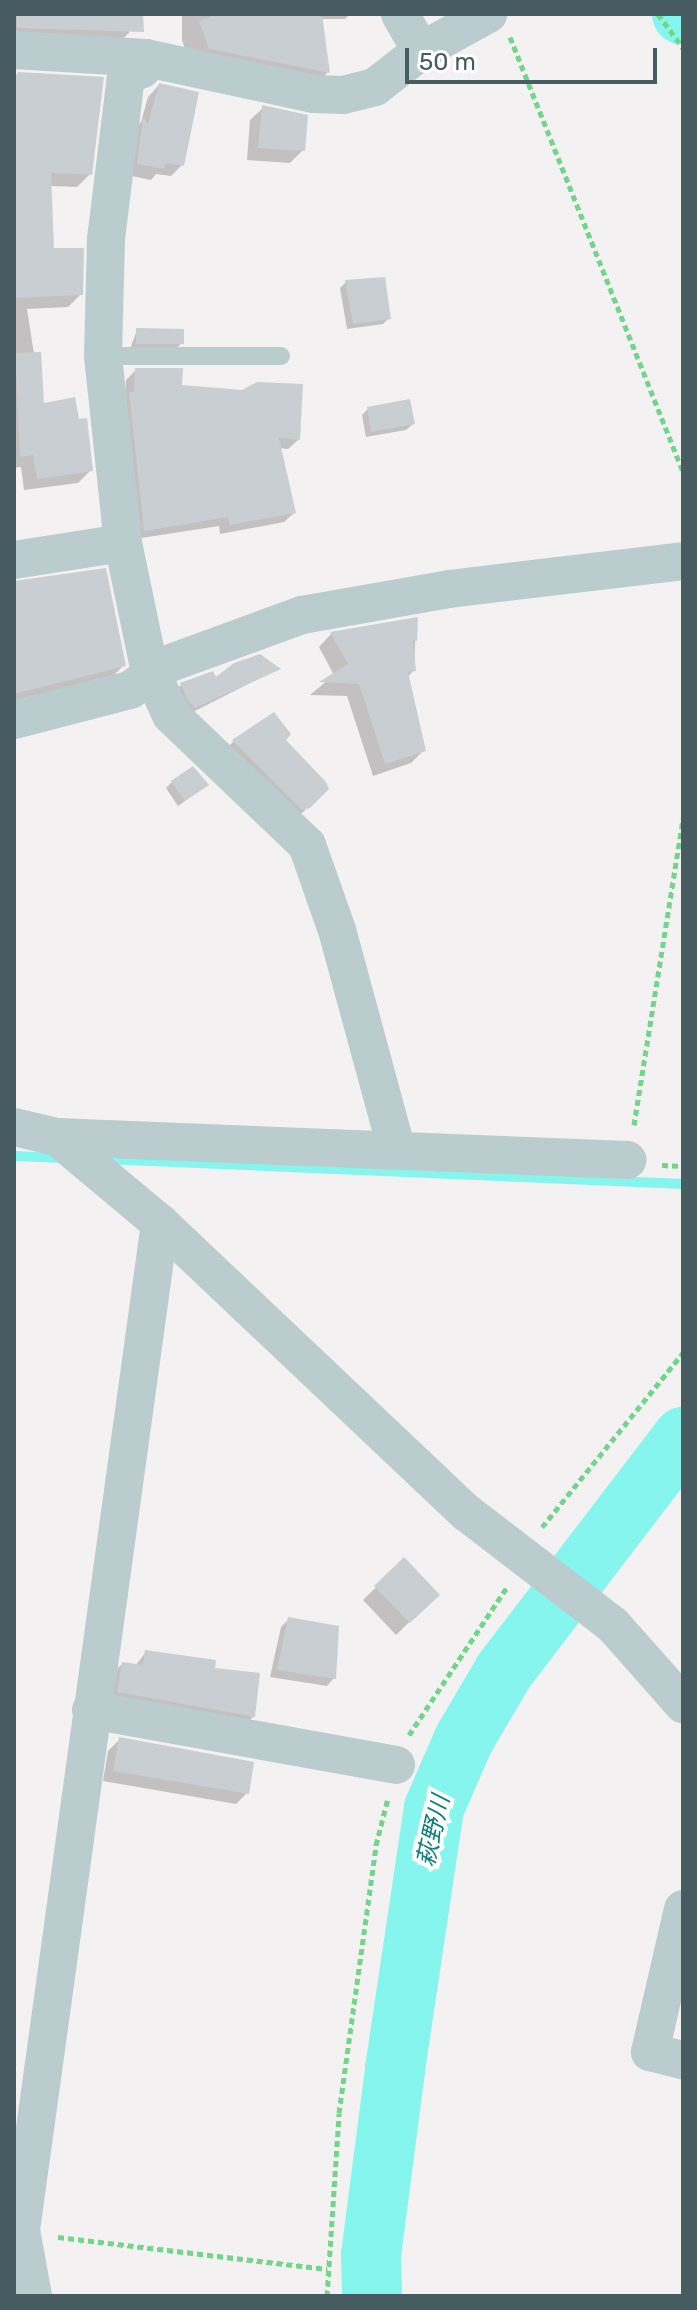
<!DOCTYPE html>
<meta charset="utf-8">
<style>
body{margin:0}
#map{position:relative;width:697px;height:2310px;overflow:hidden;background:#f4f1f2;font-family:Rubik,"Noto Sans JP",sans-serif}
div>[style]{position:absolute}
.shadow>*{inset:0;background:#0003}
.stream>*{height:10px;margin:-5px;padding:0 5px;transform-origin:5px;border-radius:5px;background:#86f5ee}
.river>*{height:60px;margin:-30px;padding:0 30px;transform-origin:30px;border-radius:30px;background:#86f5ee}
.building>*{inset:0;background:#c8ced1}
.path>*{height:5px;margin-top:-2.5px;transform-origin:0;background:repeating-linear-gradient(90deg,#71d689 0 6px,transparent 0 10px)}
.lane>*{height:18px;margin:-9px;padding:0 9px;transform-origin:9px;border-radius:9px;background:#bbcccf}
.street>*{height:38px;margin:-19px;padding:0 19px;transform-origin:19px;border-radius:19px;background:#bbcccf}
span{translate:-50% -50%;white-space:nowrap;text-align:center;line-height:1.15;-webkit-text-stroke:8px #fff;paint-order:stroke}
.water-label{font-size:24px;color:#068078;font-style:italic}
.frame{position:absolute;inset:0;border:16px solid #475c61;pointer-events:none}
.scale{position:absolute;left:405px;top:48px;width:252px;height:36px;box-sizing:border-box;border:4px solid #475c61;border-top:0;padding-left:10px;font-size:24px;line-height:28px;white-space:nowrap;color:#475c61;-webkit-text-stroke:6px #fff;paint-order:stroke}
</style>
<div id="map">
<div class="shadow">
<div style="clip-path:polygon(14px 14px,126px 14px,129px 33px,118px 43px,14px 38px)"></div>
<div style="clip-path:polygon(182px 14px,350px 14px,345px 19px,321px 19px,328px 72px,310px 89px,191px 66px,182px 40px)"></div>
<div style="clip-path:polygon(14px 80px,90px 174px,77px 187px,50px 186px,52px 250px,81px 294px,68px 307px,27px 309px,42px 406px,91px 470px,78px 483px,24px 490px,21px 467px,14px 468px)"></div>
<div style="clip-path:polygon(159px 85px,182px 165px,171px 176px,156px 174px,151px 180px,127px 175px,132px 131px,141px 122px,148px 97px)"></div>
<div style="clip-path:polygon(263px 108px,303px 150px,290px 163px,247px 160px,250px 120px)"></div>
<div style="clip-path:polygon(346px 282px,389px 318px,383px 324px,347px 329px,340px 288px)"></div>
<div style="clip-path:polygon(137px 330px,182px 343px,175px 349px,130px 349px)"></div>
<div style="clip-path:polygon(136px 370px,180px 387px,243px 392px,298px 440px,288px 449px,279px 448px,294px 513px,284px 522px,220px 534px,219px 526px,135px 539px,125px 398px,126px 380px)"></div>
<div style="clip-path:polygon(368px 409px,413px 424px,406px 430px,366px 437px,362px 415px)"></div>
<div style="clip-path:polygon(14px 584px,124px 665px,111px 678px,14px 706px)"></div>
<div style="clip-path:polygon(416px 619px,414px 670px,407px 678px,424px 750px,411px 763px,373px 776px,347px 696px,310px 695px,334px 675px,319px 647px,331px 634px)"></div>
<div style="clip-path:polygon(278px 669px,185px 716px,172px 694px,182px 684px)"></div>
<div style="clip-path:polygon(283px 740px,326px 789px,296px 819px,222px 753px,234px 741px)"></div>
<div style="clip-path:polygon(172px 782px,207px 785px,178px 806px,166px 788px)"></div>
<div style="clip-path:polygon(404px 1560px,437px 1595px,396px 1635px,363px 1600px)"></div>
<div style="clip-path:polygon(288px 1620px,334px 1678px,327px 1686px,270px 1677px,281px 1627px)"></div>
<div style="clip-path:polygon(146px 1652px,212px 1670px,254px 1716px,243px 1726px,108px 1702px,112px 1674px,122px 1664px,135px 1666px)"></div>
<div style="clip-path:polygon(119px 1740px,247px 1793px,236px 1804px,103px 1781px,108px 1751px)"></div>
</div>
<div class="stream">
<div style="left:14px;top:1156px;width:50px;rotate:2.3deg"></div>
<div style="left:104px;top:1159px;width:580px;rotate:2.47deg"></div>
</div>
<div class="river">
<div style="left:682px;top:14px;width:1px;rotate:45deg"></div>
<div style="left:372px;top:2296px;width:41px;rotate:-91.4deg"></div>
<div style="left:371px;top:2255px;width:188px;rotate:-82.6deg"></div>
<div style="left:395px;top:2069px;width:264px;rotate:-81.5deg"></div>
<div style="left:434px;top:1808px;width:75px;rotate:-66.5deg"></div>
<div style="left:464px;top:1739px;width:79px;rotate:-59.5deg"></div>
<div style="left:504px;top:1671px;width:295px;rotate:-52.6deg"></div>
</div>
<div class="building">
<div style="clip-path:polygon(17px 14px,143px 14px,144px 32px,17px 28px)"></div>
<div style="clip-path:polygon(217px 14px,322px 14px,330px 73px,209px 49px,199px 21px)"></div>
<div style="clip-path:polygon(18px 72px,104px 77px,92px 175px,51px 173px,54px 248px,84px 248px,83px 295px,14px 298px,14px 79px)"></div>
<div style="clip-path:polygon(159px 83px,199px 92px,184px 166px,165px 163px,164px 169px,137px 164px,143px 117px,148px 124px)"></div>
<div style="clip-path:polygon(262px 105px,308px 115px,305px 151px,258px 148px)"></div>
<div style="clip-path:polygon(385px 277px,391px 319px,353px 324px,345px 280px)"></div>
<div style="clip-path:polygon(136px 328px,184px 329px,184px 344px,136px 344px)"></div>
<div style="clip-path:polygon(41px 352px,44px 403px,75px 397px,79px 419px,87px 418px,93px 471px,37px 479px,33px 455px,20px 457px,15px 353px)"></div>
<div style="clip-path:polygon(135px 368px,183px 368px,182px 385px,242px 390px,257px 382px,303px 384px,300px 440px,279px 438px,296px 513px,230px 525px,228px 517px,144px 531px,129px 392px,134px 392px)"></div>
<div style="clip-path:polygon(410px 399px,415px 424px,371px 432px,367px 407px)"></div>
<div style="clip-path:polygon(106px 568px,126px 666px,14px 694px,14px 581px)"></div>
<div style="clip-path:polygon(418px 617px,417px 641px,413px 641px,416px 671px,408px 672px,426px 751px,385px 764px,359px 684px,319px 682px,348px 664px,330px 632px)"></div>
<div style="clip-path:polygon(260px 654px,281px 669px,195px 708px,189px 702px,180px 683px,213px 671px,216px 677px,234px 663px)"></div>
<div style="clip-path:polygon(274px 712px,291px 734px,286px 740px,326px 782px,329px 789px,310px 808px,302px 810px,232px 740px)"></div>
<div style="clip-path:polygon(193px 766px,209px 785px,185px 801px,171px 781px)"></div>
<div style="clip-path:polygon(404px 1557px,440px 1595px,410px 1623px,374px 1586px)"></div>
<div style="clip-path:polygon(288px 1617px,339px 1626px,336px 1679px,277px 1670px)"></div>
<div style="clip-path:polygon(145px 1650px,216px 1660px,215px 1668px,260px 1673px,255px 1717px,117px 1692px,122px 1662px,143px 1665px)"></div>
<div style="clip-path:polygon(119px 1737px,254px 1762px,249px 1794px,113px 1771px)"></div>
</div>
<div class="path">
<div style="left:658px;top:14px;width:42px;rotate:53.7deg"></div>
<div style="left:510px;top:37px;width:467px;rotate:68.3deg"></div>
<div style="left:634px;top:1125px;width:311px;rotate:-80.9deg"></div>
<div style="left:662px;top:1165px;width:21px;rotate:3deg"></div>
<div style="left:542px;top:1527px;width:224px;rotate:-51deg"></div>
<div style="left:409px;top:1735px;width:178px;rotate:-56.5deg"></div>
<div style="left:58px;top:2237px;width:271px;rotate:6.8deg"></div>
<div style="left:327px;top:2296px;width:183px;rotate:-86.2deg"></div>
<div style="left:339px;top:2113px;width:271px;rotate:-82.1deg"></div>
<div style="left:376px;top:1845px;width:49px;rotate:-75.7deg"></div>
</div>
<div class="lane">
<div style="left:103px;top:356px;width:178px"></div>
</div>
<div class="street">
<div style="left:400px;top:14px;width:43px;rotate:60.4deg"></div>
<div style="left:14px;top:50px;width:132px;rotate:3.5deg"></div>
<div style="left:146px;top:58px;width:172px;rotate:12.1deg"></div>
<div style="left:314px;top:94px;width:29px;rotate:2deg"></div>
<div style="left:343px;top:95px;width:33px;rotate:-14deg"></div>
<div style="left:375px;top:87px;width:58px;rotate:-38deg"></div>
<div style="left:421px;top:51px;width:77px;rotate:-28.9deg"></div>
<div style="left:146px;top:58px;width:12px;rotate:110deg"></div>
<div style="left:142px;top:69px;width:17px;rotate:156deg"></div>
<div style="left:126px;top:76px;width:165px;rotate:97deg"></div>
<div style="left:106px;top:240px;width:116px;rotate:91.5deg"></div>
<div style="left:103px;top:356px;width:188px;rotate:83.9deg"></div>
<div style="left:123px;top:543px;width:127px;rotate:78.2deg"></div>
<div style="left:149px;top:667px;width:53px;rotate:65.4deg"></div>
<div style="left:171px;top:715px;width:188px;rotate:43.7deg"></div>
<div style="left:307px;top:845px;width:90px;rotate:70.6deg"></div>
<div style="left:337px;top:930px;width:225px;rotate:74.8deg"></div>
<div style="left:14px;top:560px;width:110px;rotate:-8.9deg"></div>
<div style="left:14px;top:720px;width:120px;rotate:-14.5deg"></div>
<div style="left:130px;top:690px;width:43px;rotate:-35.5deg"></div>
<div style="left:165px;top:665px;width:146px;rotate:-20.1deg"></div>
<div style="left:302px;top:615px;width:149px;rotate:-10deg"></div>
<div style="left:449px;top:589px;width:236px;rotate:-6.8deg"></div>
<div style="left:14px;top:1127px;width:44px;rotate:13.1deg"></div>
<div style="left:57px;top:1137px;width:134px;rotate:39.9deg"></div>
<div style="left:160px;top:1223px;width:422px;rotate:43.4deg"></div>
<div style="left:467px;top:1513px;width:184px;rotate:37.5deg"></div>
<div style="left:613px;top:1625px;width:106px;rotate:48.5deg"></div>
<div style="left:57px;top:1137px;width:571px;rotate:2.31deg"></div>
<div style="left:91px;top:1710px;width:310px;rotate:10.2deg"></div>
<div style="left:683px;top:1909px;width:147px;rotate:103deg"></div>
<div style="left:650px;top:2052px;width:34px;rotate:14deg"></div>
<div style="left:33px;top:2296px;width:67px;rotate:-100.3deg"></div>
<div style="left:21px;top:2230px;width:1017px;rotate:-82.14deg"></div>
</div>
<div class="water-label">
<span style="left:434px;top:1831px;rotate:-77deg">萩野川</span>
</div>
<div class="frame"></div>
<div class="scale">50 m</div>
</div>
